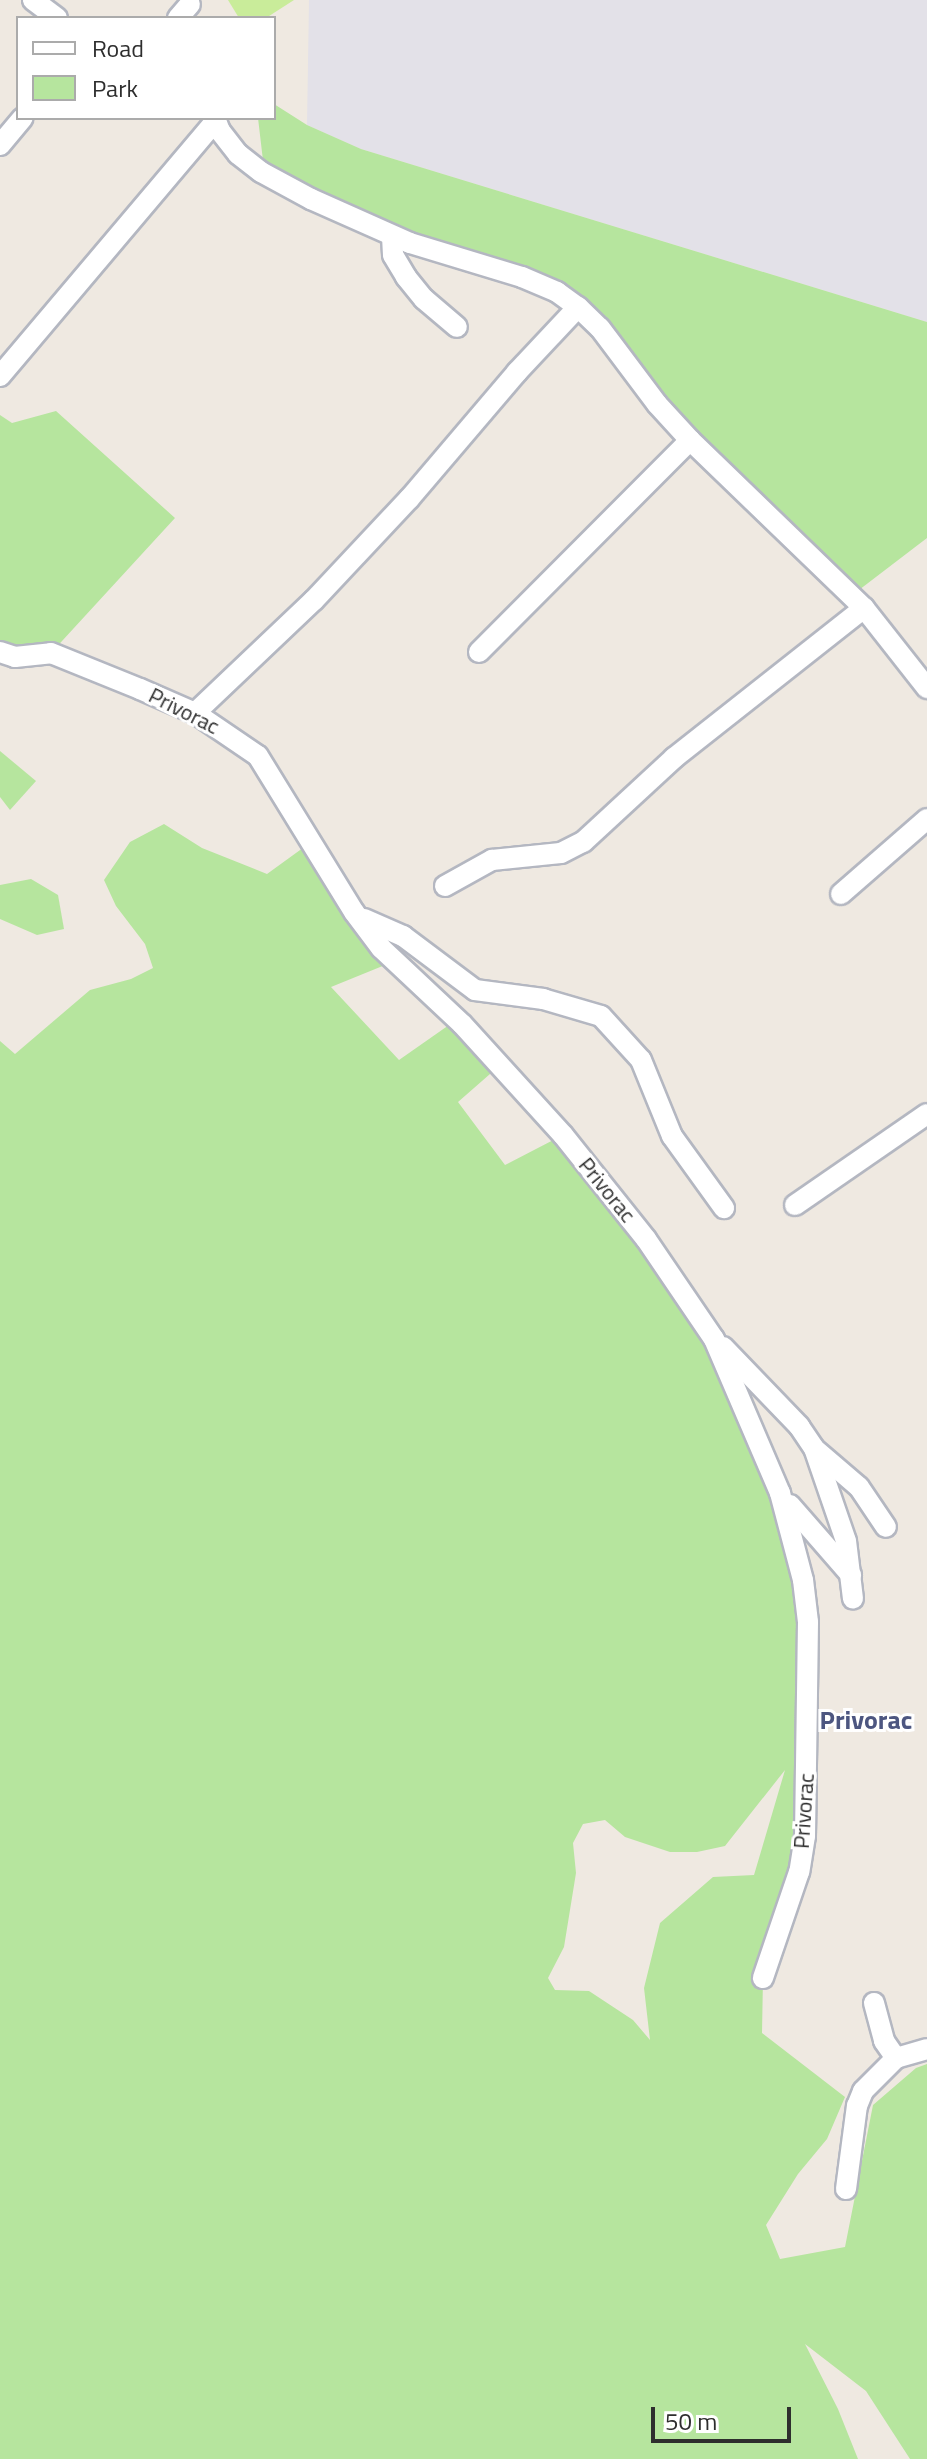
<!DOCTYPE html>
<style>
body{margin:0}
#map{position:relative;width:927px;height:2459px;overflow:hidden;background:#efe9e1;font-family:"Titillium Web",sans-serif}
div>[style]{position:absolute}
.industrial>*{inset:0;background:#e3e1e8}
.green>*{inset:0;background:#b6e59e}
.pitch>*{inset:0;background:#c9ec9a}
.roads{filter:drop-shadow(2px 0 #b4b7c1) drop-shadow(-2px 0 #b4b7c1) drop-shadow(0 2px #b4b7c1) drop-shadow(0 -2px #b4b7c1)}
.minor>*{height:20px;margin:-10px;padding:0 10px;transform-origin:10px;border-radius:10px;background:#fff}
span{translate:-50% -50%;white-space:nowrap;text-align:center;line-height:1.15;-webkit-text-stroke:6px #fff;paint-order:stroke}
.street-label{font-size:22px;color:#2e2e2e}
.quarter-label{font-size:26px;color:#4d5680;font-weight:700}
.legend{position:absolute;left:16px;top:16px;width:260px;height:104px;box-sizing:border-box;background:#fff;border:2px solid #ababab;margin:0;padding:10px 14px;list-style:none;font-size:24px;color:#2e2e2e}
.legend li{display:flex;align-items:center;gap:16px;height:40px}
.legend b{width:40px;border:2px solid #ababab}
.scale{position:absolute;left:651px;top:2407px;width:140px;height:36px;box-sizing:border-box;border:4px solid #2e2e2e;border-top:0;padding-left:10px;font-size:24px;line-height:28px;white-space:nowrap;color:#2e2e2e;-webkit-text-stroke:6px #fff;paint-order:stroke}
</style>
<div id="map">
<div class="industrial">
<div style="clip-path:polygon(309px 0,927px 0,927px 322px,361px 149px,307px 125px)"></div>
</div>
<div class="green">
<div style="clip-path:polygon(274px 104px,307px 125px,361px 149px,927px 322px,927px 538px,855px 593px,692px 432px,592px 313px,397px 232px,264px 169px,258px 118px,274px 118px)"></div>
<div style="clip-path:polygon(56px 411px,175px 518px,51px 653px,0 648px,0 415px,12px 423px)"></div>
<div style="clip-path:polygon(0 751px,36px 781px,10px 810px,0 797px)"></div>
<div style="clip-path:polygon(evenodd,164px 824px,202px 848px,267px 874px,307px 845px,390px 963px,331px 987px,399px 1060px,449px 1025px,498px 1067px,458px 1102px,505px 1165px,563px 1135px,714px 1339px,803px 1580px,807px 1798px,763px 1978px,762px 2033px,845px 2097px,827px 2139px,798px 2174px,766px 2225px,780px 2259px,845px 2247px,873px 2105px,916px 2068px,927px 2064px,927px 2459px,910px 2459px,866px 2391px,805px 2344px,838px 2409px,858px 2459px,0 2459px,0 1041px,15px 1054px,90px 990px,131px 979px,153px 968px,145px 944px,116px 906px,104px 880px,130px 842px,164px 824px,785px 1770px,754px 1875px,713px 1877px,660px 1923px,644px 1988px,650px 2040px,633px 2020px,589px 1991px,555px 1990px,548px 1978px,564px 1947px,576px 1873px,573px 1843px,583px 1824px,605px 1820px,625px 1837px,670px 1852px,697px 1852px,725px 1846px,785px 1770px)"></div>
<div style="clip-path:polygon(31px 879px,58px 895px,64px 929px,37px 935px,0 919px,0 885px)"></div>
</div>
<div class="pitch">
<div style="clip-path:polygon(228px 0,294px 0,266px 18px,239px 18px)"></div>
</div>
<div class="roads">
<div class="minor">
<div style="left:33px;top:0;width:30px;rotate:37deg"></div>
<div style="left:178px;top:18px;width:18px;rotate:-49deg"></div>
<div style="left:215px;top:118px;width:14px;rotate:69deg"></div>
<div style="left:220px;top:131px;width:29px;rotate:52deg"></div>
<div style="left:238px;top:154px;width:29px;rotate:38deg"></div>
<div style="left:261px;top:172px;width:57px;rotate:28.4deg"></div>
<div style="left:311px;top:199px;width:108px;rotate:24deg"></div>
<div style="left:410px;top:243px;width:117px;rotate:16.9deg"></div>
<div style="left:522px;top:277px;width:38px;rotate:23deg"></div>
<div style="left:557px;top:292px;width:26px;rotate:36deg"></div>
<div style="left:578px;top:307px;width:30px;rotate:44deg"></div>
<div style="left:600px;top:328px;width:95px;rotate:53.1deg"></div>
<div style="left:657px;top:404px;width:49px;rotate:47.5deg"></div>
<div style="left:690px;top:440px;width:242px;rotate:44deg"></div>
<div style="left:864px;top:608px;width:102px;rotate:51.8deg"></div>
<div style="left:0;top:145px;width:35px;rotate:-50deg"></div>
<div style="left:392px;top:236px;width:19px;rotate:87deg"></div>
<div style="left:393px;top:255px;width:26px;rotate:59deg"></div>
<div style="left:406px;top:277px;width:28px;rotate:51deg"></div>
<div style="left:424px;top:299px;width:43px;rotate:40.3deg"></div>
<div style="left:0;top:376px;width:335px;rotate:-49.8deg"></div>
<div style="left:0;top:652px;width:16px;rotate:18deg"></div>
<div style="left:15px;top:657px;width:36px;rotate:-6deg"></div>
<div style="left:51px;top:653px;width:96px;rotate:22deg"></div>
<div style="left:140px;top:689px;width:60px;rotate:23.6deg"></div>
<div style="left:195px;top:713px;width:76px;rotate:34.3deg"></div>
<div style="left:258px;top:756px;width:183px;rotate:58.4deg"></div>
<div style="left:354px;top:912px;width:45px;rotate:53.1deg"></div>
<div style="left:381px;top:948px;width:111px;rotate:43.2deg"></div>
<div style="left:462px;top:1024px;width:150px;rotate:47.7deg"></div>
<div style="left:563px;top:1135px;width:133px;rotate:51.4deg"></div>
<div style="left:646px;top:1239px;width:121px;rotate:55.8deg"></div>
<div style="left:714px;top:1339px;width:168px;rotate:66.8deg"></div>
<div style="left:780px;top:1493px;width:90px;rotate:75.2deg"></div>
<div style="left:803px;top:1580px;width:42px;rotate:83.2deg"></div>
<div style="left:808px;top:1622px;width:214px;rotate:90.8deg"></div>
<div style="left:805px;top:1836px;width:36px;rotate:99deg"></div>
<div style="left:799px;top:1872px;width:112px;rotate:108.8deg"></div>
<div style="left:479px;top:652px;width:299px;rotate:-45.1deg"></div>
<div style="left:195px;top:713px;width:164px;rotate:-43.5deg"></div>
<div style="left:314px;top:600px;width:139px;rotate:-46.8deg"></div>
<div style="left:409px;top:499px;width:167px;rotate:-49.6deg"></div>
<div style="left:517px;top:372px;width:89px;rotate:-46.8deg"></div>
<div style="left:445px;top:886px;width:54px;rotate:-29deg"></div>
<div style="left:492px;top:860px;width:69px;rotate:-5.8deg"></div>
<div style="left:561px;top:853px;width:25px;rotate:-27deg"></div>
<div style="left:583px;top:842px;width:124px;rotate:-42.7deg"></div>
<div style="left:674px;top:758px;width:242px;rotate:-38.3deg"></div>
<div style="left:841px;top:894px;width:114px;rotate:-41.1deg"></div>
<div style="left:364px;top:919px;width:43px;rotate:23.6deg"></div>
<div style="left:403px;top:936px;width:90px;rotate:36.9deg"></div>
<div style="left:475px;top:990px;width:69px;rotate:7.5deg"></div>
<div style="left:543px;top:999px;width:60px;rotate:16.3deg"></div>
<div style="left:601px;top:1016px;width:59px;rotate:47.7deg"></div>
<div style="left:641px;top:1060px;width:82px;rotate:67.8deg"></div>
<div style="left:672px;top:1136px;width:89px;rotate:54.2deg"></div>
<div style="left:795px;top:1205px;width:160px;rotate:-34.6deg"></div>
<div style="left:723px;top:1347px;width:110px;rotate:46.1deg"></div>
<div style="left:799px;top:1426px;width:27px;rotate:56deg"></div>
<div style="left:814px;top:1448px;width:98px;rotate:71deg"></div>
<div style="left:846px;top:1541px;width:58px;rotate:83.1deg"></div>
<div style="left:817px;top:1451px;width:55px;rotate:40.6deg"></div>
<div style="left:859px;top:1487px;width:48px;rotate:56deg"></div>
<div style="left:790px;top:1505px;width:93px;rotate:48.9deg"></div>
<div style="left:874px;top:2003px;width:39px;rotate:75deg"></div>
<div style="left:884px;top:2041px;width:21px;rotate:55deg"></div>
<div style="left:846px;top:2189px;width:84px;rotate:-82.5deg"></div>
<div style="left:857px;top:2106px;width:16px;rotate:-68deg"></div>
<div style="left:863px;top:2091px;width:47px;rotate:-45deg"></div>
<div style="left:896px;top:2058px;width:32px;rotate:-16deg"></div>
</div>
</div>
<div class="street-label">
<span style="left:184px;top:711px;rotate:27deg">Privorac</span>
<span style="left:607px;top:1190px;rotate:51deg">Privorac</span>
<span style="left:804px;top:1811px;rotate:-86deg">Privorac</span>
</div>
<div class="quarter-label">
<span style="left:866px;top:1720px">Privorac</span>
</div>
<ul class="legend">
<li><b style="height:10px;background:#fff"></b>Road</li>
<li><b style="height:22px;background:#b6e59e"></b>Park</li>
</ul>
<div class="scale">50 m</div>
</div>
